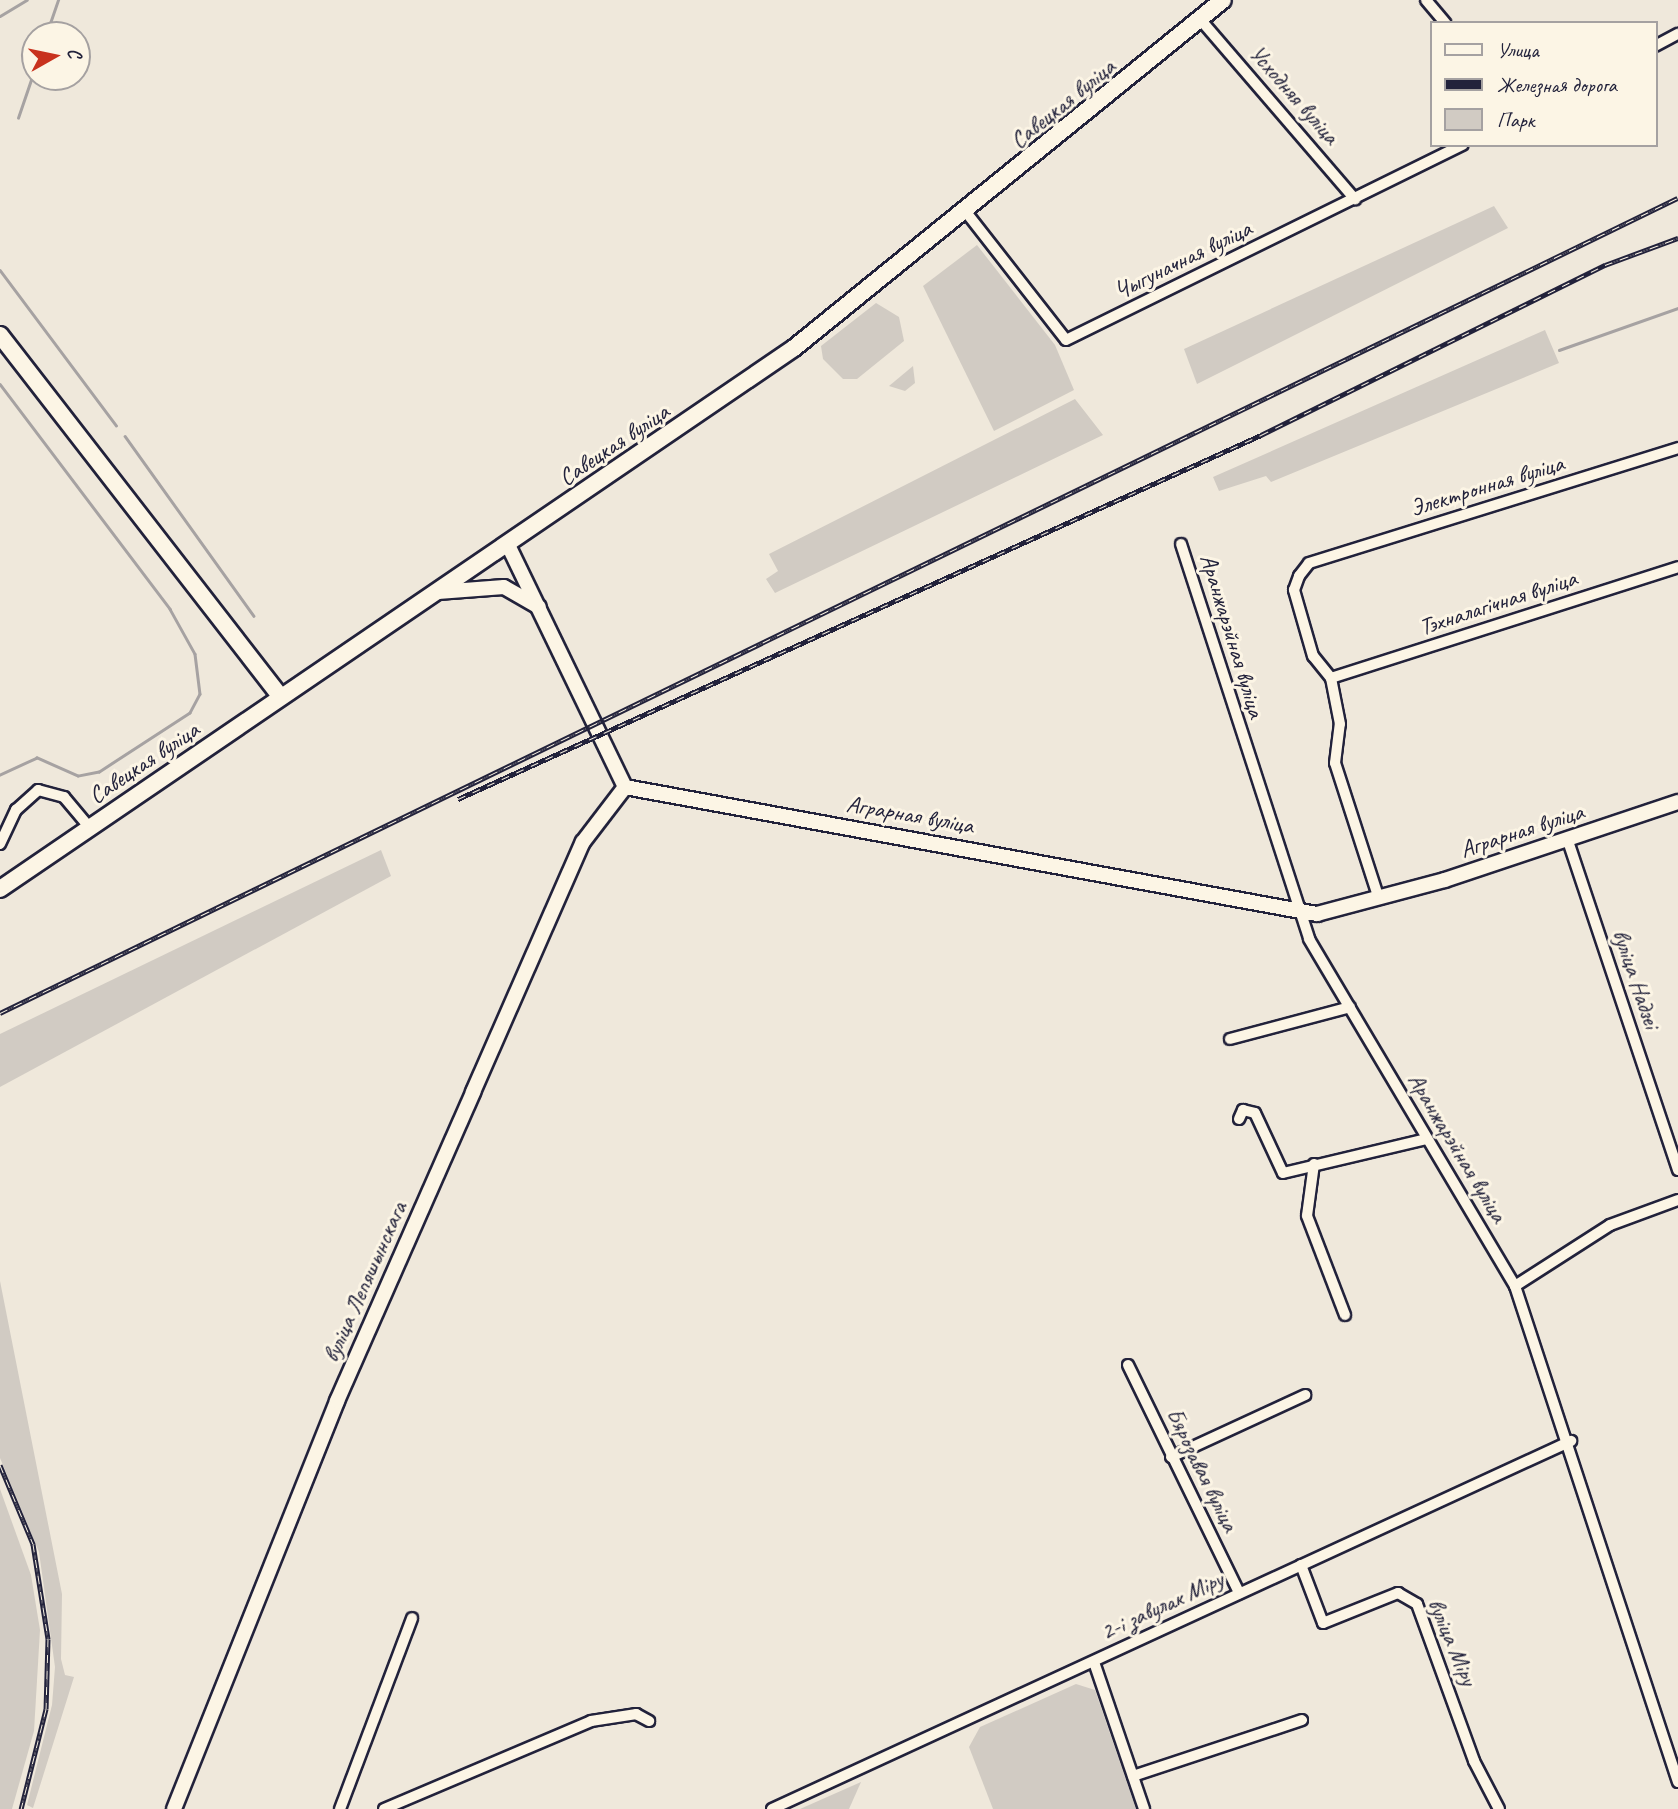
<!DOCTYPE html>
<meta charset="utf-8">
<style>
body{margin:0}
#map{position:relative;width:1678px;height:1809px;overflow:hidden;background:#efe8db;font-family:Caveat,sans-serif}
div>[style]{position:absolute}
.green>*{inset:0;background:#d1cbc3}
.stream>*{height:2.5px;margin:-1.25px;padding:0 1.25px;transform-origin:1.25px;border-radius:1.25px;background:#a6a2a2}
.roads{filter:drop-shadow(2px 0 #22223b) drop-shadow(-2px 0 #22223b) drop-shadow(0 2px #22223b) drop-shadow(0 -2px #22223b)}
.street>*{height:10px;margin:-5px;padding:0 5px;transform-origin:5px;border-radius:5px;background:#fcf5e5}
.secondary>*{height:14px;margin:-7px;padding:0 7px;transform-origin:7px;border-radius:7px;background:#fcf5e5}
.primary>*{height:16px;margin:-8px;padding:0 8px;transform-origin:8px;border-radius:8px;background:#fcf5e5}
.rail>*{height:5px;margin-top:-2.5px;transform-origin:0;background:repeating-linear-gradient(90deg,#fcf5e5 0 8px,#22223b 0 16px);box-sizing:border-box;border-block:2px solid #22223b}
span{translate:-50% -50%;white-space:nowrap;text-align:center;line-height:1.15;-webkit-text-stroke:6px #fcf5e5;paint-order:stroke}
.street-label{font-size:24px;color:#22223b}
.legend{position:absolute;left:1430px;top:21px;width:228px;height:126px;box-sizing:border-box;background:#fcf5e5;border:2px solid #a5a1a1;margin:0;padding:9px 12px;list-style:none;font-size:21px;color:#22223b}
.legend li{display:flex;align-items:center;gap:14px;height:35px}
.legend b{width:35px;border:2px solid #a5a1a1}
.north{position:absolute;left:21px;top:21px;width:70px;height:70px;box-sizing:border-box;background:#fcf5e5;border:2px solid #a5a1a1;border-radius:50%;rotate:81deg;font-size:19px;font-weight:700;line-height:28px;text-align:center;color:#22223b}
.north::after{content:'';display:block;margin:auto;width:24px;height:32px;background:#c8321e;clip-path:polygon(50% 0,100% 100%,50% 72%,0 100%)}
</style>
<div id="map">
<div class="green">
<div style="clip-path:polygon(1494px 206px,1508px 228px,1197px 384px,1184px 349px)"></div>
<div style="clip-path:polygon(977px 245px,1055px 345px,1074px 390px,994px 431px,923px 286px)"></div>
<div style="clip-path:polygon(876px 303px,899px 317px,904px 341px,857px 379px,843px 379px,823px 359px,821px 346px)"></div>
<div style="clip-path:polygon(1545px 330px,1559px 363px,1271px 482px,1266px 476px,1219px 491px,1213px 477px)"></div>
<div style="clip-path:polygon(913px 366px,915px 383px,905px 391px,889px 386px)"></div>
<div style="clip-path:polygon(1075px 399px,1103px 435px,775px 593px,766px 579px,778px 571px,769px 554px)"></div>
<div style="clip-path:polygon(381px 850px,391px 876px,0 1087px,0 1034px)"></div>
<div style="clip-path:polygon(0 1281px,62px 1594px,61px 1659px,65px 1675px,74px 1677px,33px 1808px,27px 1805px,52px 1705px,55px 1667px,39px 1552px,0 1458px)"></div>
<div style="clip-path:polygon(0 1489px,31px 1575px,40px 1630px,34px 1731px,12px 1809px,0 1809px)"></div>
<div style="clip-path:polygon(1076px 1684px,1095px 1690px,1136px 1809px,993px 1809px,969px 1747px,980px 1727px)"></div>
<div style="clip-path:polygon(861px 1782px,849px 1809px,800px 1809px)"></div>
</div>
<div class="stream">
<div style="left:0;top:16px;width:31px;rotate:-31deg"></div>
<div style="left:46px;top:35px;width:37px;rotate:-71deg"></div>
<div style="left:18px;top:118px;width:53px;rotate:-71.2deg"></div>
<div style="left:0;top:270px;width:194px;rotate:53.2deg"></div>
<div style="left:1559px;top:350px;width:126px;rotate:-19.4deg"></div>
<div style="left:0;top:384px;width:282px;rotate:52.9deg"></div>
<div style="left:170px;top:609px;width:51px;rotate:60.9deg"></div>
<div style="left:195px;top:654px;width:40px;rotate:82.9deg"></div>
<div style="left:200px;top:694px;width:21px;rotate:118deg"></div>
<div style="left:190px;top:713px;width:108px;rotate:147deg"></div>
<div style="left:99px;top:772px;width:21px;rotate:169deg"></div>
<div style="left:78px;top:776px;width:45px;rotate:-156.3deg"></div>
<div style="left:37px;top:758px;width:41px;rotate:155.3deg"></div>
<div style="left:125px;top:436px;width:221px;rotate:54.4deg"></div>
</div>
<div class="roads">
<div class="street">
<div style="left:1426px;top:0;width:30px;rotate:50deg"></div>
<div style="left:1200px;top:19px;width:238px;rotate:49.3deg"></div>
<div style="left:1655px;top:46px;width:26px;rotate:-28deg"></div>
<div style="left:966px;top:212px;width:162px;rotate:52deg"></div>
<div style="left:1066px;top:340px;width:442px;rotate:-26.2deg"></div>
<div style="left:1181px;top:544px;width:415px;rotate:72deg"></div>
<div style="left:1309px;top:939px;width:404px;rotate:59.3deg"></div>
<div style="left:1515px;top:1286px;width:522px;rotate:71.81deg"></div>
<div style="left:1331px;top:678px;width:364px;rotate:-17.7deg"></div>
<div style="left:1568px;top:841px;width:347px;rotate:71.5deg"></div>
<div style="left:0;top:844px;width:38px;rotate:-65deg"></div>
<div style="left:16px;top:810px;width:30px;rotate:-42deg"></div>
<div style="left:38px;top:790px;width:27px;rotate:15deg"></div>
<div style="left:64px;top:797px;width:40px;rotate:50deg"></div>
<div style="left:1379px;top:899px;width:143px;rotate:-107.9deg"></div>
<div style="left:1335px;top:763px;width:39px;rotate:-83deg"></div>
<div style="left:1340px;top:724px;width:47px;rotate:-101.1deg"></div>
<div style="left:1331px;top:678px;width:28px;rotate:-129deg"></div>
<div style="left:1313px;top:656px;width:69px;rotate:-106.1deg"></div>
<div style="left:1294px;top:590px;width:15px;rotate:-70deg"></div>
<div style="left:1299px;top:576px;width:16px;rotate:-52deg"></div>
<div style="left:1309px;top:563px;width:387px;rotate:-17.3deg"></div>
<div style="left:1230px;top:1039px;width:124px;rotate:-14.9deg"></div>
<div style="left:1239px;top:1119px;width:10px;rotate:-66deg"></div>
<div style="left:1243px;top:1110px;width:12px;rotate:14deg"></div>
<div style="left:1255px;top:1113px;width:66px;rotate:65deg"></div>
<div style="left:1283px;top:1173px;width:148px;rotate:-13.3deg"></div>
<div style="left:1314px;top:1164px;width:52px;rotate:97.7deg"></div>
<div style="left:1307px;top:1216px;width:106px;rotate:69deg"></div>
<div style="left:1515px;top:1286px;width:113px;rotate:-32.7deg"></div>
<div style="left:1610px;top:1225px;width:72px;rotate:-20.2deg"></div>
<div style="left:1128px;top:1365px;width:254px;rotate:64deg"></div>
<div style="left:1171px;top:1457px;width:148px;rotate:-24.8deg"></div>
<div style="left:1301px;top:1565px;width:62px;rotate:69.2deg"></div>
<div style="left:1323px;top:1623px;width:81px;rotate:-21.8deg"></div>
<div style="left:1398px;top:1593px;width:22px;rotate:30deg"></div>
<div style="left:1417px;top:1604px;width:167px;rotate:70deg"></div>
<div style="left:1474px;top:1761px;width:54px;rotate:62.5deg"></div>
<div style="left:1094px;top:1662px;width:155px;rotate:71.2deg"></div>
<div style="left:1133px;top:1776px;width:178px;rotate:-18.3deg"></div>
<div style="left:340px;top:1809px;width:204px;rotate:-69.3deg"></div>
<div style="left:384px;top:1809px;width:225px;rotate:-23deg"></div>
<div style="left:591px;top:1721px;width:46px;rotate:-8.8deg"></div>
<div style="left:636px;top:1714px;width:15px;rotate:28deg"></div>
<div style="left:772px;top:1809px;width:880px;rotate:-24.73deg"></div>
</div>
<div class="secondary">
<div style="left:508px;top:545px;width:269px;rotate:64.2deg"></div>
<div style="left:438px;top:592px;width:66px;rotate:-4.3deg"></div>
<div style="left:504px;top:587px;width:40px;rotate:29.7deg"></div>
<div style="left:625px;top:787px;width:704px;rotate:10.4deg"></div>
<div style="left:1317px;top:914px;width:132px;rotate:-14.9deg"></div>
<div style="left:1445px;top:880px;width:246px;rotate:-18.5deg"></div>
<div style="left:174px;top:1809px;width:439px;rotate:-68.2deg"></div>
<div style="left:337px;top:1401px;width:338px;rotate:-66.2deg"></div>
<div style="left:473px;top:1092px;width:273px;rotate:-66.3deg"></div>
<div style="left:583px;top:842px;width:69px;rotate:-52.6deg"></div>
</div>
<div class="primary">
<div style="left:0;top:335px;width:458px;rotate:52.2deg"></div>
<div style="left:0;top:889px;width:961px;rotate:-34.27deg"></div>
<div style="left:794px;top:348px;width:552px;rotate:-39.05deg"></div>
</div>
</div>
<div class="rail">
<div style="left:458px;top:799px;width:882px;rotate:-24.38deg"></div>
<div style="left:1261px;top:435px;width:384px;rotate:-26.3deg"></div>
<div style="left:1605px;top:265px;width:78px;rotate:-20.3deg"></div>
<div style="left:0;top:1013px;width:1865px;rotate:-25.91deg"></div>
<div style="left:0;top:1465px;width:86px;rotate:67.3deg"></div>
<div style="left:33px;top:1544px;width:96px;rotate:81deg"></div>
<div style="left:48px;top:1639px;width:70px;rotate:91.6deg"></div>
<div style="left:46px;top:1709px;width:103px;rotate:104deg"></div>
</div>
<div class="street-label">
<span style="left:1294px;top:95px;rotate:49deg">Усходняя вуліца</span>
<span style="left:1063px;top:104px;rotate:-39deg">Савецкая вуліца</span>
<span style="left:1183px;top:260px;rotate:-26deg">Чыгуначная вуліца</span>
<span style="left:614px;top:445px;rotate:-34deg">Савецкая вуліца</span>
<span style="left:1487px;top:486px;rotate:-17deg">Электронная вуліца</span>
<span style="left:1498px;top:603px;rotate:-18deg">Тэхналагічная вуліца</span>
<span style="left:1232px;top:636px;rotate:73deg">Аранжарэйная вуліца</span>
<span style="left:144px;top:763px;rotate:-34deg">Савецкая вуліца</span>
<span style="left:910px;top:815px;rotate:10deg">Аграрная вуліца</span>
<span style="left:1522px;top:831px;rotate:-18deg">Аграрная вуліца</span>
<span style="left:1636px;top:979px;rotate:71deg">вуліца Надзеі</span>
<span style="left:1457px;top:1148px;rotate:59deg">Аранжарэйная вуліца</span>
<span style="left:365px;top:1282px;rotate:-66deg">вуліца Лепяшынскага</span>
<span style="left:1202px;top:1470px;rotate:64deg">Бярозавая вуліца</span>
<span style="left:1162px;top:1606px;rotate:-25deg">2-і завулак Міру</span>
<span style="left:1452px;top:1642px;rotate:67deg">вуліца Міру</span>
</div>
<ul class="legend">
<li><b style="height:9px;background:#fcf5e5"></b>Улица</li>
<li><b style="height:9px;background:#22223b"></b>Железная дорога</li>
<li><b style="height:19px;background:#d1cbc3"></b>Парк</li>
</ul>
<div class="north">С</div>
</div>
